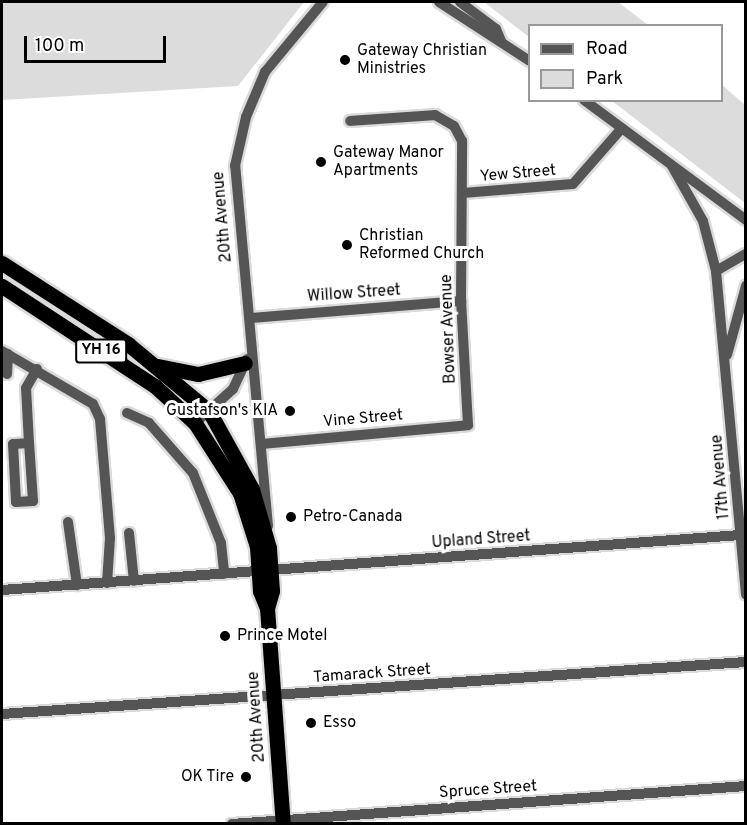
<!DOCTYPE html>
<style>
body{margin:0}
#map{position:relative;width:747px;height:825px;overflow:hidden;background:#fff;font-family:Overpass,sans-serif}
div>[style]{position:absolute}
.green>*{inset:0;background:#dcdcdc}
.roads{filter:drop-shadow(2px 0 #dbdbdb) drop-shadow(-2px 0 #dbdbdb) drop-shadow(0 2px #dbdbdb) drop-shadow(0 -2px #dbdbdb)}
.minor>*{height:10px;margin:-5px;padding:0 5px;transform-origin:5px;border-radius:5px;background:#555}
.highway>*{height:15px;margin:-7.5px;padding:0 7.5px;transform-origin:7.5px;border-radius:7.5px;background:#000}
.dots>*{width:16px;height:16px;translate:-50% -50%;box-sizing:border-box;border:3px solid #fff;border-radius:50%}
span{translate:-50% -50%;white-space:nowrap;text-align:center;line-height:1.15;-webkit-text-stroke:6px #fff;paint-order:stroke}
.shield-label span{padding:2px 4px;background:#fff;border:2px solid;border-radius:4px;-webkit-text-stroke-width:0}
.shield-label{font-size:15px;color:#000;font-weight:700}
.poi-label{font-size:16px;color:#000}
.left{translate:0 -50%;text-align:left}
.right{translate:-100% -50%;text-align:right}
.street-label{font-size:16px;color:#000}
.frame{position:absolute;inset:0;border:3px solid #000;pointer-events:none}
.legend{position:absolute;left:528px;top:24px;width:195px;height:78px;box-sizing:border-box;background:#fff;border:2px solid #999;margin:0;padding:8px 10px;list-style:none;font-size:18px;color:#000}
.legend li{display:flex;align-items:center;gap:12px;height:30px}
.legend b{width:30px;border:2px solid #999}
.scale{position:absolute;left:24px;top:36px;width:142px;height:27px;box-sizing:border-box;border:3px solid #000;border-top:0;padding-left:8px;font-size:18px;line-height:21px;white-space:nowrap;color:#000;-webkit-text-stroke:4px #fff;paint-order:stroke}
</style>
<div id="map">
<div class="green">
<div style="clip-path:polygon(2px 2px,304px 2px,238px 86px,2px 100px)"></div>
<div style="clip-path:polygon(484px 2px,618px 2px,648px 25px,530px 26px,529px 37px)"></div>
<div style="clip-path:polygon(722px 85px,745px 105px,745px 203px,612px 101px,722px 100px)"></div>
</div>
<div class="roads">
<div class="minor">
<div style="left:439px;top:2px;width:108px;rotate:33deg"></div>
<div style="left:460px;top:2px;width:45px;rotate:36.9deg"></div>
<div style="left:496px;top:29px;width:13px;rotate:67deg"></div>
<div style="left:584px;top:100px;width:202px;rotate:36.5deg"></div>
<div style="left:672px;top:166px;width:63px;rotate:60.6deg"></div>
<div style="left:703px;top:221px;width:52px;rotate:75.4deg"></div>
<div style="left:716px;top:271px;width:325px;rotate:84.7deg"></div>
<div style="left:463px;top:193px;width:110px;rotate:-4.7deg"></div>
<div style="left:573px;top:184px;width:74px;rotate:-48.8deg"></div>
<div style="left:716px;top:271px;width:34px;rotate:-30deg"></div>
<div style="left:250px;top:318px;width:212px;rotate:-4.6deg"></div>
<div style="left:2px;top:351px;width:105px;rotate:30.2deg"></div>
<div style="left:93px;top:404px;width:17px;rotate:65deg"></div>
<div style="left:100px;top:419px;width:119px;rotate:85.2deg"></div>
<div style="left:110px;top:538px;width:45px;rotate:93.8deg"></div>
<div style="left:727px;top:355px;width:72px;rotate:-74.6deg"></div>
<div style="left:7px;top:374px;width:20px;rotate:-87deg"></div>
<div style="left:127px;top:413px;width:24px;rotate:24deg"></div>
<div style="left:149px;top:423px;width:67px;rotate:48.7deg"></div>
<div style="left:193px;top:473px;width:75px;rotate:68.2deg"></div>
<div style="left:221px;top:543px;width:31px;rotate:84deg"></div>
<div style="left:195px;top:423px;width:51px;rotate:-41.8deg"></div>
<div style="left:233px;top:389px;width:33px;rotate:-65deg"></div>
<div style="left:29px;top:443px;width:16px;rotate:176deg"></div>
<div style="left:13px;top:444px;width:58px;rotate:87deg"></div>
<div style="left:16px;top:502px;width:17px;rotate:-3deg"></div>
<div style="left:33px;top:501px;width:58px;rotate:-93.9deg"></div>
<div style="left:29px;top:443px;width:55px;rotate:-93.1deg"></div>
<div style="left:26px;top:388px;width:22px;rotate:-60deg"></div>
<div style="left:261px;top:444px;width:208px;rotate:-5.2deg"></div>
<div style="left:468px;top:425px;width:124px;rotate:-93.2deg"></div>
<div style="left:461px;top:301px;width:160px;rotate:-89.6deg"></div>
<div style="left:462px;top:141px;width:17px;rotate:-118deg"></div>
<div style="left:454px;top:126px;width:22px;rotate:-150deg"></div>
<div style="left:435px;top:115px;width:85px;rotate:176deg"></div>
<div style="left:68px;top:522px;width:64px;rotate:81.9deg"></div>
<div style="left:268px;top:526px;width:362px;rotate:-95.2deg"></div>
<div style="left:235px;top:166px;width:50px;rotate:-77.3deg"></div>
<div style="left:246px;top:117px;width:49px;rotate:-67.1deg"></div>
<div style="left:265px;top:72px;width:91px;rotate:-50.4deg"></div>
<div style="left:129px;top:533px;width:48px;rotate:84.1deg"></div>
<div style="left:2px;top:590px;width:741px;rotate:-4.26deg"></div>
<div style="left:2px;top:714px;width:746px;rotate:-4deg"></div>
<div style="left:232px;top:824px;width:515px;rotate:-4.23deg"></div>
</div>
<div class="highway">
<div style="left:2px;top:263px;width:150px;rotate:32.7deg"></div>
<div style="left:128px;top:344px;width:105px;rotate:39.6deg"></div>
<div style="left:209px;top:411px;width:89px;rotate:61.1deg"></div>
<div style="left:252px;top:489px;width:61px;rotate:73.9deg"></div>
<div style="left:269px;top:548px;width:43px;rotate:86deg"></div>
<div style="left:272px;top:591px;width:18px;rotate:106deg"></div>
<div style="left:2px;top:286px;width:183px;rotate:33.2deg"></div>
<div style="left:155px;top:386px;width:54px;rotate:42.8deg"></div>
<div style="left:195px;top:423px;width:83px;rotate:57.3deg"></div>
<div style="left:240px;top:493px;width:57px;rotate:72.5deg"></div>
<div style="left:257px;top:547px;width:44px;rotate:86.1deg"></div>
<div style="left:260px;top:591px;width:18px;rotate:68deg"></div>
<div style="left:267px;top:608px;width:217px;rotate:85.8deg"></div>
<div style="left:158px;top:366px;width:41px;rotate:11.3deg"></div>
<div style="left:198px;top:374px;width:48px;rotate:-13.2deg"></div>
</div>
</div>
<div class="dots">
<div style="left:345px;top:60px;background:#000"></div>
<div style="left:321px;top:162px;background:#000"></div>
<div style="left:347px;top:245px;background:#000"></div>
<div style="left:290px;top:411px;background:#000"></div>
<div style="left:291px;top:517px;background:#000"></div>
<div style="left:225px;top:636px;background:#000"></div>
<div style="left:311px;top:723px;background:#000"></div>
<div style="left:246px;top:777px;background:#000"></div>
</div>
<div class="shield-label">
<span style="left:101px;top:351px">YH 16</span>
</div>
<div class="poi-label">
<span class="left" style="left:357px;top:60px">Gateway Christian<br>Ministries</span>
<span class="left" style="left:333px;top:162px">Gateway Manor<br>Apartments</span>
<span class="left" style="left:359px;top:245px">Christian<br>Reformed Church</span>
<span class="right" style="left:278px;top:411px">Gustafson's KIA</span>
<span class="left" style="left:303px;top:517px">Petro-Canada</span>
<span class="left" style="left:237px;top:636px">Prince Motel</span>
<span class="left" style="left:323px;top:723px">Esso</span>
<span class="right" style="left:234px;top:777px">OK Tire</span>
</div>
<div class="street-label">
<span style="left:518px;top:174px;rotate:-5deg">Yew Street</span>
<span style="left:223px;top:217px;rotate:-95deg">20th Avenue</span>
<span style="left:354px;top:294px;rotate:-4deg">Willow Street</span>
<span style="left:449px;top:329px;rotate:-92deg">Bowser Avenue</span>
<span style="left:363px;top:419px;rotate:-5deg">Vine Street</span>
<span style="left:721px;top:477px;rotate:-95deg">17th Avenue</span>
<span style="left:481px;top:540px;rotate:-4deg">Upland Street</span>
<span style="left:372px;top:674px;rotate:-4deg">Tamarack Street</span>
<span style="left:257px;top:717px;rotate:-94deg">20th Avenue</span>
<span style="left:488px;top:790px;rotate:-4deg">Spruce Street</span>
</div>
<div class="frame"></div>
<ul class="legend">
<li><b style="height:8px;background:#555"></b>Road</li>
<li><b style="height:16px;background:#dcdcdc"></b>Park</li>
</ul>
<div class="scale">100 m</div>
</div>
